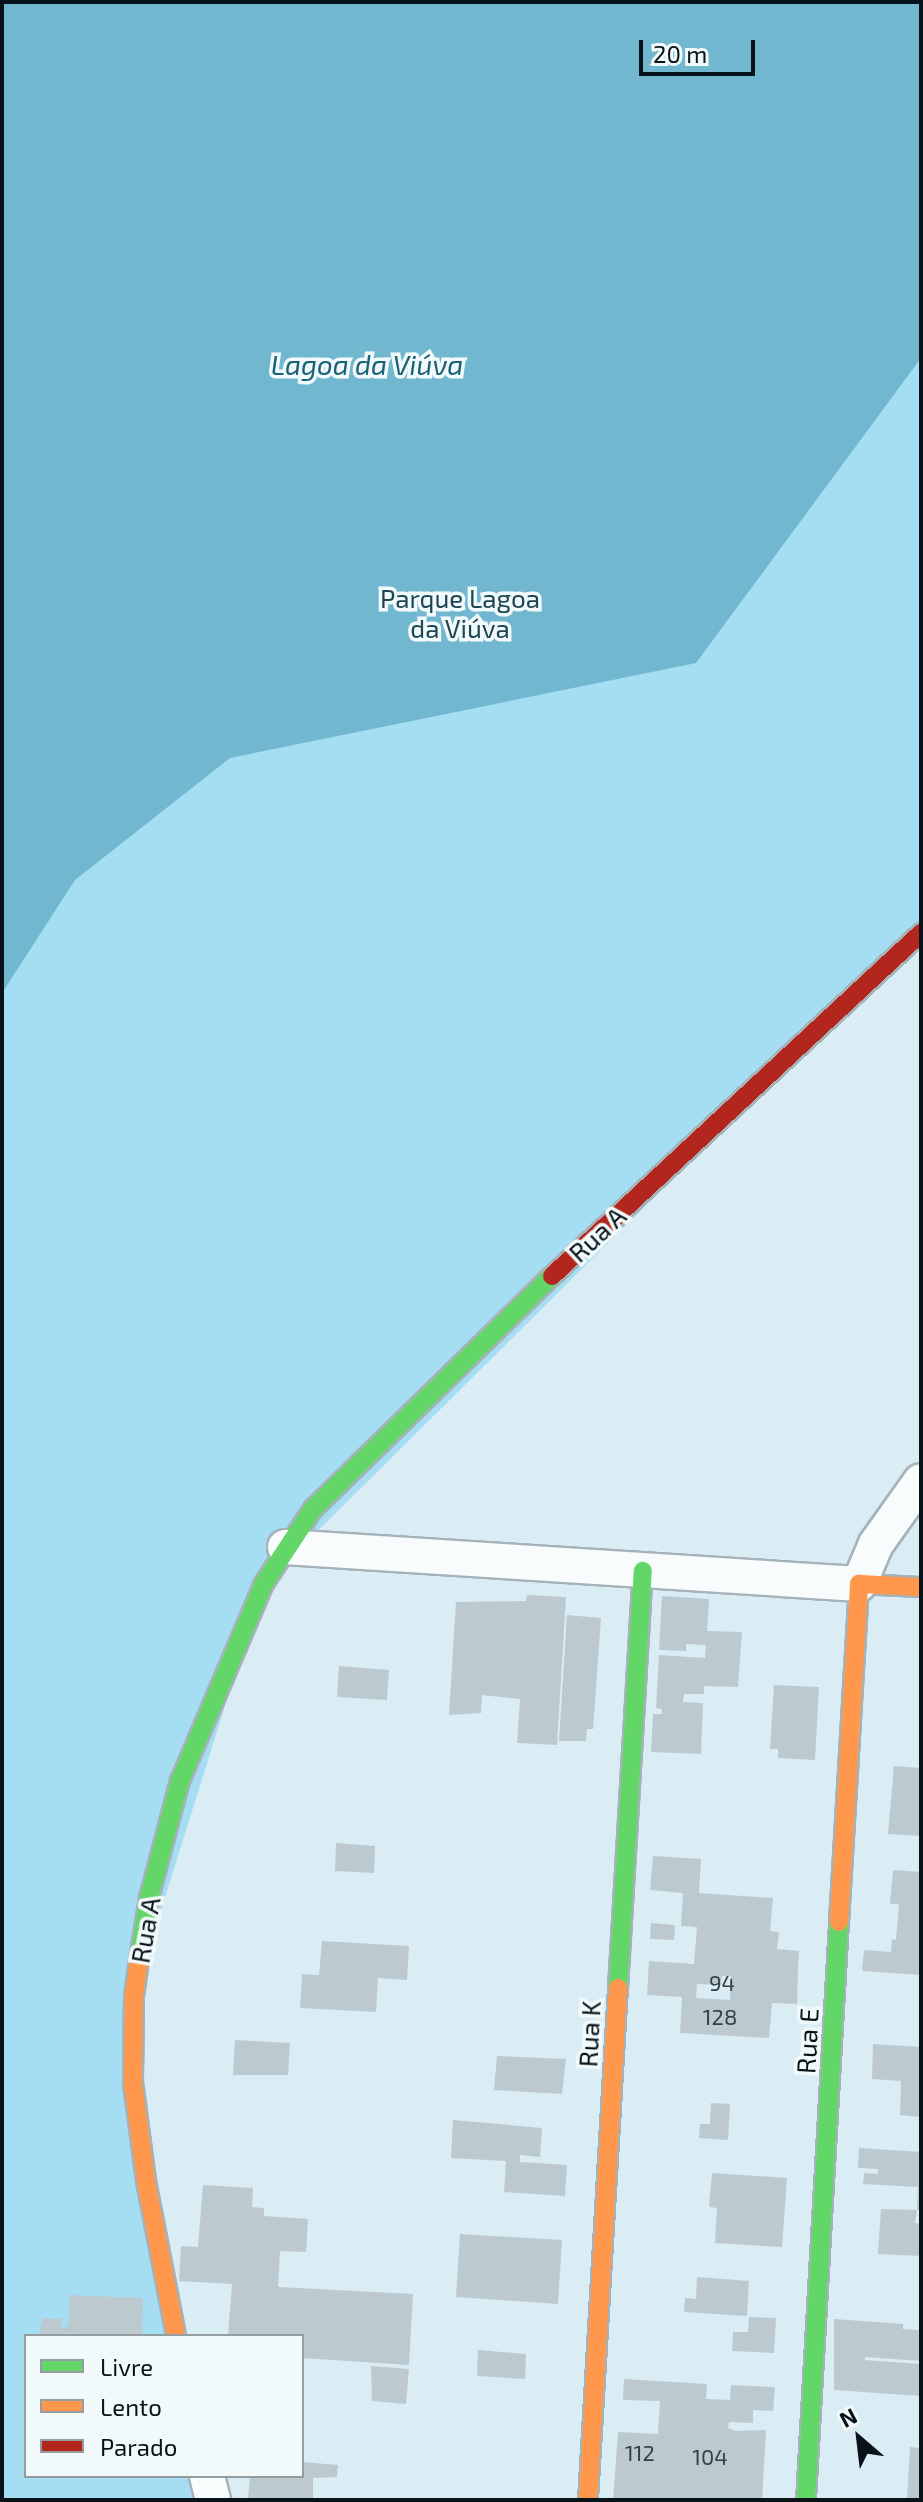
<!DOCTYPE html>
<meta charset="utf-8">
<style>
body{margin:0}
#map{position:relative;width:923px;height:2502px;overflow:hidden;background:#daecf4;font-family:"Exo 2",sans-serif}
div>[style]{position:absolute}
.green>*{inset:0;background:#a5def3}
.water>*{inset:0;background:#70b7cf}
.building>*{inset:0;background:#bccad0}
.roads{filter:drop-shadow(2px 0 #a5b3b9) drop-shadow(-2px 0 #a5b3b9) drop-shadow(0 2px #a5b3b9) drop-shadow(0 -2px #a5b3b9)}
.street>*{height:34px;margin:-17px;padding:0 17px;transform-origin:17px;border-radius:17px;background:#f9fcfd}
.fast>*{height:18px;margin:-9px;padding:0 9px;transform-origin:9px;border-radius:9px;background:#63d668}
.slow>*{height:18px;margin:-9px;padding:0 9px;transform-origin:9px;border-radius:9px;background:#ff974d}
.jam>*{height:18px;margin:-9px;padding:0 9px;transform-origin:9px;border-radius:9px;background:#b3261e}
span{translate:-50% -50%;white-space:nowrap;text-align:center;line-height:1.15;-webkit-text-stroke:7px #f2f9fb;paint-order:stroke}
.number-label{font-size:22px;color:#344146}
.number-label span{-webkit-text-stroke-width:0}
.park-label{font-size:26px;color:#1d4654}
.street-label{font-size:26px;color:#071318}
.water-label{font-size:28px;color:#186177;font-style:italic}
.frame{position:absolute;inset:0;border:4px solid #071318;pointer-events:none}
.legend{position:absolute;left:24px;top:2334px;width:280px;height:144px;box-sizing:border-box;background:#f2f9fb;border:2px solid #949da0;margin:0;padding:10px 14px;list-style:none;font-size:24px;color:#071318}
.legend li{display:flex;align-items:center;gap:16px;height:40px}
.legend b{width:40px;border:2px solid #949da0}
.north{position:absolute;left:819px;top:2398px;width:80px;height:80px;-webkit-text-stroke:6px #f2f9fb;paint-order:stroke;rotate:332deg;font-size:22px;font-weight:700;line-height:32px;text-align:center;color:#071318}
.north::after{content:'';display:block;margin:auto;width:28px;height:36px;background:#071318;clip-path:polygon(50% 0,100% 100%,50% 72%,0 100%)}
.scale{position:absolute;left:639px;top:40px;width:116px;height:36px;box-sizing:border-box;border:4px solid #071318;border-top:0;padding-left:10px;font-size:24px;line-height:28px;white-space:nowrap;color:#071318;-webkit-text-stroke:6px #f2f9fb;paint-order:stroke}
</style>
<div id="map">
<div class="green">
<div style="clip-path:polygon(2px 2px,921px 2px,921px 933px,263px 1585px,134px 1996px,176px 2336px,26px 2336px,26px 2476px,207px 2476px,213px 2500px,2px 2500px)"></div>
</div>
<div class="water">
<div style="clip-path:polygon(2px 2px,921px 2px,921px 358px,696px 663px,230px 758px,75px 880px,2px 993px)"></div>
</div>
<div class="building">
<div style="clip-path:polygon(527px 1595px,566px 1597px,557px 1745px,517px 1743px,520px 1699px,482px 1695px,481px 1713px,449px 1715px,456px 1602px,526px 1601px)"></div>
<div style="clip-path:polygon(662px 1596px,709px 1599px,707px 1631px,742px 1632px,738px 1687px,704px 1686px,704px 1694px,684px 1694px,683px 1702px,703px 1703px,701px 1754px,651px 1752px,653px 1714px,662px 1714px,662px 1709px,656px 1708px,659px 1655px,705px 1658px,706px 1645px,686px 1644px,686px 1651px,659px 1650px)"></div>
<div style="clip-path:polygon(567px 1615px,601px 1618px,593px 1729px,587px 1729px,586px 1741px,559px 1741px)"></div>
<div style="clip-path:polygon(339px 1666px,389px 1670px,387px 1700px,337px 1697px)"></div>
<div style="clip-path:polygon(774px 1685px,819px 1687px,815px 1760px,778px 1758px,778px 1749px,770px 1749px)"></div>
<div style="clip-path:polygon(894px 1766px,921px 1768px,921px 1836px,888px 1834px)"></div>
<div style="clip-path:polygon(336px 1843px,375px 1846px,374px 1873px,335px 1871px)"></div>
<div style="clip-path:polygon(evenodd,653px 1856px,701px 1859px,699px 1893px,773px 1898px,770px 1931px,779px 1932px,777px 1949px,799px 1951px,798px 1970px,797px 2004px,772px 2003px,769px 2038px,680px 2033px,682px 1997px,647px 1995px,649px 1961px,694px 1964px,697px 1927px,681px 1926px,683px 1893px,650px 1890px,653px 1856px,722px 1976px,731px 1976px,730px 2000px,696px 1998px,697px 1984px,721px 1985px,722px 1976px)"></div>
<div style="clip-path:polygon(893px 1870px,921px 1872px,921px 1975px,862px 1971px,864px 1950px,891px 1952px,892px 1939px,896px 1940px,899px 1904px,890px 1904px)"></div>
<div style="clip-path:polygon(651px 1923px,675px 1925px,674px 1940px,650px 1939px)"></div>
<div style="clip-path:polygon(322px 1941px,409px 1946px,407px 1980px,378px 1978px,376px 2012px,300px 2008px,302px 1974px,319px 1975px)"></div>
<div style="clip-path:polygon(235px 2040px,290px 2043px,288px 2075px,233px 2075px)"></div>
<div style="clip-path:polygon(873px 2044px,921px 2047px,921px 2117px,900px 2115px,901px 2081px,872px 2079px)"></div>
<div style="clip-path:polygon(497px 2056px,566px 2059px,562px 2094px,494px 2090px)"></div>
<div style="clip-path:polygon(711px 2103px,730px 2104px,728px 2140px,699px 2138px,700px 2124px,710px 2124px)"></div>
<div style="clip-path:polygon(453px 2120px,542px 2128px,540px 2157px,520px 2155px,520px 2162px,567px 2165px,565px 2196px,504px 2192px,506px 2161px,451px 2158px)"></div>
<div style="clip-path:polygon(859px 2148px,921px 2152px,921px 2210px,917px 2210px,918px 2187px,863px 2184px,864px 2173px,878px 2174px,878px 2169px,858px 2168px)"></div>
<div style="clip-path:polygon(712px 2173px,787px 2178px,782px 2247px,715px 2243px,717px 2208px,709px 2207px)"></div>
<div style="clip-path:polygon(203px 2185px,253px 2188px,252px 2207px,264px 2208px,264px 2216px,308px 2219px,306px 2252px,280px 2251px,278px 2287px,413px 2294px,409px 2365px,302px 2358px,302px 2336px,228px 2336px,232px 2284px,179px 2281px,181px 2246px,198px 2247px)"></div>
<div style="clip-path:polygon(881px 2209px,917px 2210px,915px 2223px,921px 2224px,921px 2256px,878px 2254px)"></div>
<div style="clip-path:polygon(460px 2234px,562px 2240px,558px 2304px,456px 2297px)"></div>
<div style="clip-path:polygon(697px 2277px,749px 2281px,747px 2316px,684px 2312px,685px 2298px,696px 2299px)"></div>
<div style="clip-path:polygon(70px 2295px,143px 2298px,142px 2336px,64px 2333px,64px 2336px,38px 2336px,43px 2318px,62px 2319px,61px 2327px,68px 2327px)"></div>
<div style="clip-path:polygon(749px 2317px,776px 2318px,774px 2353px,732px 2351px,733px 2332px,748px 2332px)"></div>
<div style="clip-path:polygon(834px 2319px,903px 2324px,903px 2329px,921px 2330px,921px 2361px,865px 2357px,865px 2360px,921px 2364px,921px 2396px,834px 2390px)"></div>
<div style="clip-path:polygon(478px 2350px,526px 2354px,525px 2379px,477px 2376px)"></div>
<div style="clip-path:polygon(371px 2366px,409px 2369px,406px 2404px,372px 2401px)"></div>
<div style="clip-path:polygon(624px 2379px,707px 2384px,706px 2399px,730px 2400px,731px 2385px,775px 2387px,773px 2411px,753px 2410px,753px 2423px,729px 2422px,728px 2428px,736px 2431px,766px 2430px,762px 2500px,613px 2500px,618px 2432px,658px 2434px,660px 2401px,623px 2400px)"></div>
<div style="clip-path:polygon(910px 2447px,921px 2448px,921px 2500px,907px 2500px)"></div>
<div style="clip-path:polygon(302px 2462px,338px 2465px,337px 2477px,313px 2478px,313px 2500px,248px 2500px,250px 2476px,302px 2476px)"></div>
</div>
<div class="roads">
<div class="street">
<div style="left:285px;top:1547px;width:575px;rotate:3.69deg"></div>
<div style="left:859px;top:1584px;width:43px;rotate:-67deg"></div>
<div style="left:876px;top:1544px;width:77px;rotate:-54.5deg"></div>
<div style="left:207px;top:2476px;width:25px;rotate:76deg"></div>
</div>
<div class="fast">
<div style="left:139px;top:1960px;width:63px;rotate:-80.8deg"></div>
<div style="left:149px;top:1898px;width:121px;rotate:-75.2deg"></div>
<div style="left:180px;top:1781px;width:213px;rotate:-67deg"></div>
<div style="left:263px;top:1585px;width:91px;rotate:-56.7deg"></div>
<div style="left:313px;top:1509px;width:334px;rotate:-44.3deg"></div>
<div style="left:618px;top:1988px;width:418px;rotate:-86.6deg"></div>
<div style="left:806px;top:2500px;width:579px;rotate:-86.73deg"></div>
</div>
<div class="slow">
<div style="left:839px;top:1922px;width:339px;rotate:-86.6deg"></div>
<div style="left:859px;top:1584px;width:62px;rotate:2.8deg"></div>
<div style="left:139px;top:1960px;width:36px;rotate:98deg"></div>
<div style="left:134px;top:1996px;width:87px;rotate:90.7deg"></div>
<div style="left:133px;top:2083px;width:99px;rotate:82.4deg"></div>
<div style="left:146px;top:2181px;width:158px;rotate:79deg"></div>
<div style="left:588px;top:2500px;width:513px;rotate:-86.65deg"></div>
</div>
<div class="jam">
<div style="left:552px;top:1276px;width:504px;rotate:-42.91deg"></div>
</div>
</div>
<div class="number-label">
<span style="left:722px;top:1983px">94</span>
<span style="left:720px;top:2017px">128</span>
<span style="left:640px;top:2453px">112</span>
<span style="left:710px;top:2457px">104</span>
</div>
<div class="park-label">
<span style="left:460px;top:613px">Parque Lagoa<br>da Viúva</span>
</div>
<div class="street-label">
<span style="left:597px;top:1234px;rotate:-43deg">Rua A</span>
<span style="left:145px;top:1930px;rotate:-80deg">Rua A</span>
<span style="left:589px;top:2034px;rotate:-87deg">Rua K</span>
<span style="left:807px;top:2041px;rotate:-87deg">Rua E</span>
</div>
<div class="water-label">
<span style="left:367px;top:364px">Lagoa da Viúva</span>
</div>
<div class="frame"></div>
<ul class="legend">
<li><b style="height:10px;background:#63d668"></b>Livre</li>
<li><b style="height:10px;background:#ff974d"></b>Lento</li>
<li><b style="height:10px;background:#b3261e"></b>Parado</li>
</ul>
<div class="north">N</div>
<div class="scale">20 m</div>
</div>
